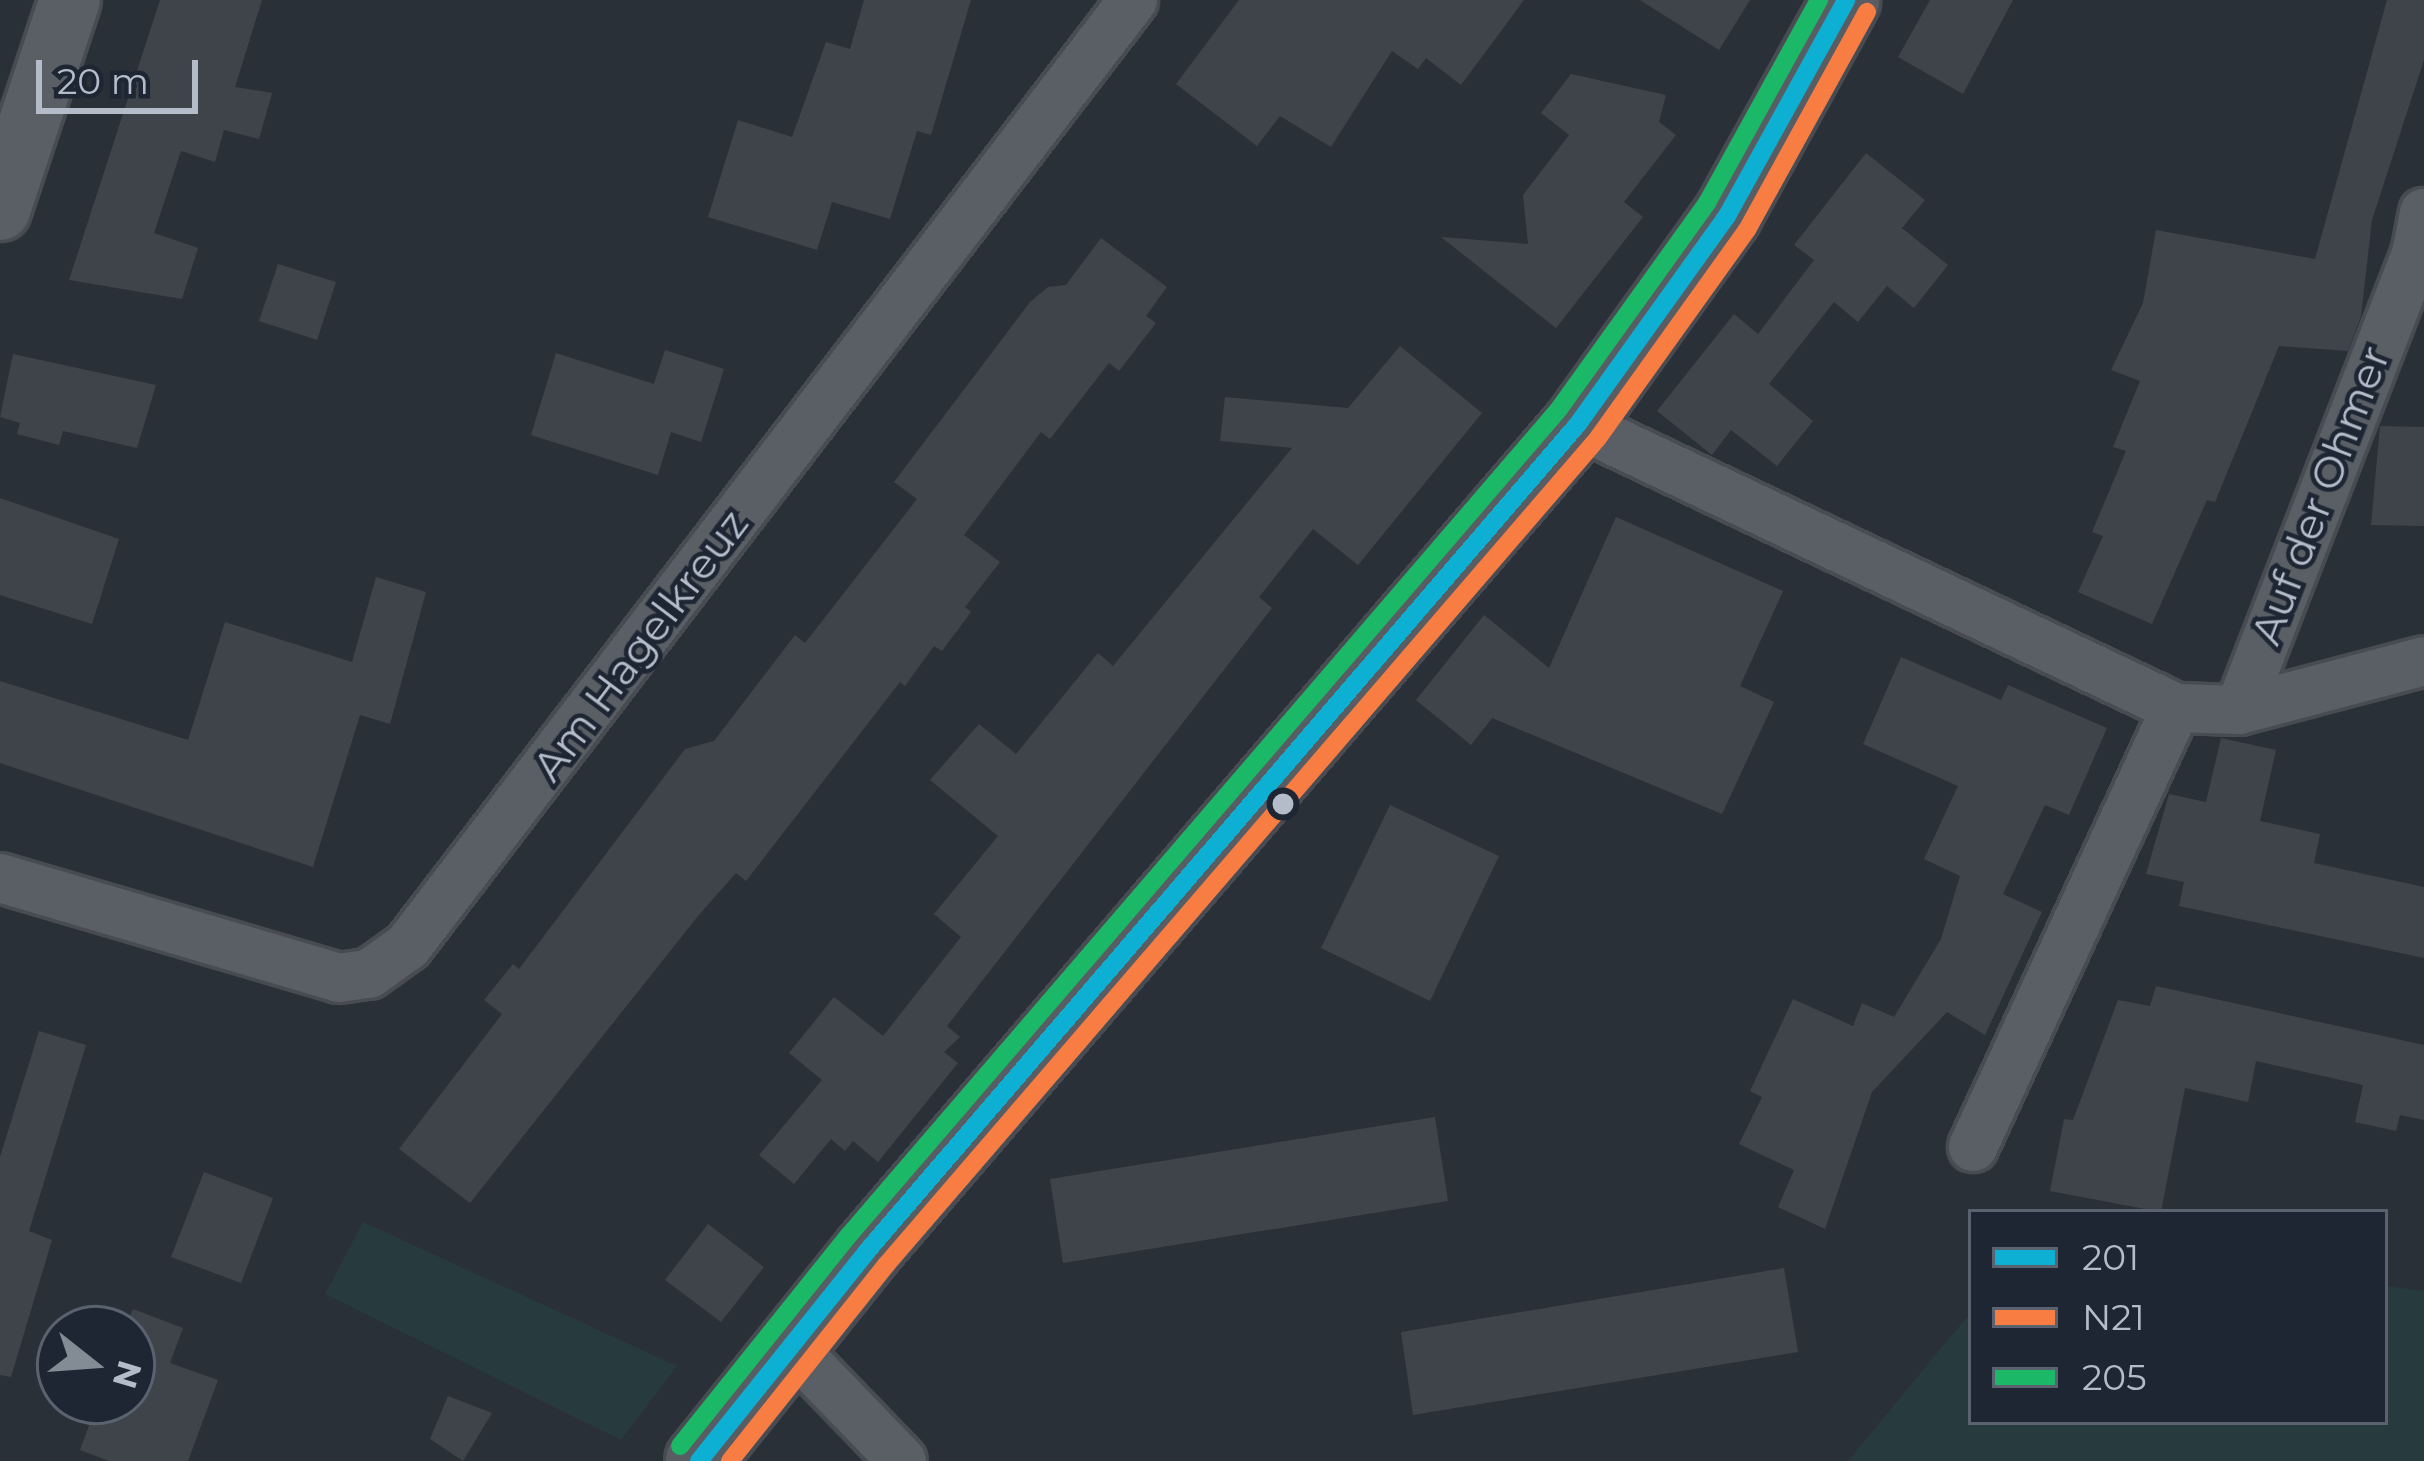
<!DOCTYPE html>
<style>
body{margin:0}
#map{position:relative;width:2424px;height:1461px;overflow:hidden;background:#2a3037;font-family:Montserrat,sans-serif}
div>[style]{position:absolute}
.green>*{inset:0;background:#273a3d}
.building>*{inset:0;background:#3f444a}
.roads{filter:drop-shadow(3px 0 #484c52) drop-shadow(-3px 0 #484c52) drop-shadow(0 3px #484c52) drop-shadow(0 -3px #484c52)}
.minor>*{height:48px;margin:-24px;padding:0 24px;transform-origin:24px;border-radius:24px;background:#5a5e65}
.tertiary>*{height:60px;margin:-30px;padding:0 30px;transform-origin:30px;border-radius:30px;background:#5a5e65}
.secondary>*{height:66px;margin:-33px;padding:0 33px;transform-origin:33px;border-radius:33px;background:#585d64}
.bus-1>*{height:18px;margin:-9px;padding:0 9px;transform-origin:9px;border-radius:9px;background:#0dafd3}
.bus-2>*{height:18px;margin:-9px;padding:0 9px;transform-origin:9px;border-radius:9px;background:#f77d43}
.bus-3>*{height:18px;margin:-9px;padding:0 9px;transform-origin:9px;border-radius:9px;background:#1ab867}
.dots>*{width:33px;height:33px;translate:-50% -50%;box-sizing:border-box;border:6px solid #1d2632;border-radius:50%}
span{translate:-50% -50%;white-space:nowrap;text-align:center;line-height:1.15;-webkit-text-stroke:9px #1d2632;paint-order:stroke}
.street-label{font-size:42px;color:#b3bcc8}
.legend{position:absolute;left:1968px;top:1209px;width:420px;height:216px;box-sizing:border-box;background:#1d2632;border:3px solid #59626e;margin:0;padding:15px 21px;list-style:none;font-size:36px;color:#b3bcc8}
.legend li{display:flex;align-items:center;gap:24px;height:60px}
.legend b{width:60px;border:3px solid #59626e}
.north{position:absolute;left:36px;top:1305px;width:120px;height:120px;box-sizing:border-box;background:#1d2632;border:3px solid #59626e;border-radius:50%;rotate:107deg;font-size:33px;font-weight:700;line-height:48px;text-align:center;color:#b3bcc8}
.north::after{content:'';display:block;margin:auto;width:42px;height:54px;background:#838b95;clip-path:polygon(50% 0,100% 100%,50% 72%,0 100%)}
.scale{position:absolute;left:36px;top:60px;width:162px;height:54px;box-sizing:border-box;border:6px solid #b3bcc8;border-top:0;padding-left:15px;font-size:36px;line-height:42px;white-space:nowrap;color:#b3bcc8;-webkit-text-stroke:9px #1d2632;paint-order:stroke}
</style>
<div id="map">
<div class="green">
<div style="clip-path:polygon(363px 1222px,677px 1366px,621px 1440px,325px 1294px)"></div>
<div style="clip-path:polygon(2385px 1286px,2424px 1291px,2424px 1461px,1848px 1461px,1971px 1312px,1971px 1422px,2385px 1422px)"></div>
</div>
<div class="building">
<div style="clip-path:polygon(160px 0,262px 0,235px 87px,272px 93px,259px 139px,224px 130px,215px 162px,181px 151px,154px 233px,198px 248px,182px 299px,69px 280px)"></div>
<div style="clip-path:polygon(864px 0,971px 0,931px 135px,917px 131px,890px 219px,832px 202px,817px 250px,708px 217px,738px 120px,792px 137px,826px 42px,850px 49px)"></div>
<div style="clip-path:polygon(1239px 0,1524px 0,1461px 85px,1426px 58px,1418px 69px,1392px 51px,1331px 147px,1280px 116px,1257px 146px,1176px 84px)"></div>
<div style="clip-path:polygon(1640px 0,1750px 0,1719px 50px)"></div>
<div style="clip-path:polygon(1930px 0,2013px 0,1963px 94px,1898px 57px)"></div>
<div style="clip-path:polygon(2387px 0,2424px 0,2424px 60px,2372px 220px,2361px 316px,2348px 351px,2279px 346px,2215px 502px,2207px 500px,2152px 624px,2078px 592px,2103px 536px,2092px 532px,2126px 451px,2113px 447px,2140px 381px,2111px 370px,2143px 303px,2156px 230px,2315px 259px)"></div>
<div style="clip-path:polygon(1571px 74px,1666px 95px,1659px 122px,1676px 135px,1624px 202px,1643px 217px,1556px 328px,1441px 237px,1528px 244px,1523px 195px,1569px 135px,1541px 113px)"></div>
<div style="clip-path:polygon(1866px 153px,1925px 200px,1902px 228px,1948px 265px,1914px 308px,1887px 286px,1858px 322px,1834px 302px,1769px 384px,1813px 421px,1777px 466px,1731px 430px,1712px 455px,1657px 411px,1734px 314px,1758px 334px,1814px 260px,1794px 245px)"></div>
<div style="clip-path:polygon(1101px 238px,1167px 287px,1146px 316px,1156px 323px,1119px 371px,1109px 363px,1050px 439px,1041px 432px,964px 535px,1000px 562px,965px 607px,971px 612px,942px 651px,934px 646px,905px 686px,900px 682px,746px 881px,736px 873px,698px 916px,470px 1203px,399px 1149px,502px 1014px,484px 1000px,513px 964px,519px 969px,685px 749px,714px 741px,795px 635px,805px 643px,917px 499px,894px 482px,1030px 302px,1048px 287px,1066px 285px)"></div>
<div style="clip-path:polygon(278px 264px,336px 282px,317px 340px,259px 321px)"></div>
<div style="clip-path:polygon(1400px 346px,1482px 413px,1358px 565px,1313px 529px,1259px 597px,1272px 608px,947px 1026px,960px 1037px,944px 1052px,958px 1063px,878px 1162px,853px 1141px,845px 1151px,831px 1139px,794px 1184px,759px 1155px,822px 1080px,789px 1053px,834px 997px,883px 1036px,961px 937px,934px 914px,998px 836px,930px 780px,979px 724px,1016px 754px,1098px 653px,1113px 666px,1292px 448px,1220px 441px,1225px 397px,1348px 408px)"></div>
<div style="clip-path:polygon(665px 350px,724px 369px,701px 442px,671px 432px,658px 475px,531px 435px,556px 353px,654px 384px)"></div>
<div style="clip-path:polygon(13px 354px,156px 385px,137px 448px,63px 431px,59px 445px,17px 434px,20px 423px,0 417px)"></div>
<div style="clip-path:polygon(2380px 426px,2424px 427px,2424px 526px,2371px 525px)"></div>
<div style="clip-path:polygon(0 498px,119px 539px,92px 624px,0 595px)"></div>
<div style="clip-path:polygon(1616px 517px,1783px 591px,1740px 686px,1774px 702px,1722px 814px,1492px 718px,1471px 745px,1416px 700px,1484px 615px,1549px 668px)"></div>
<div style="clip-path:polygon(376px 577px,426px 592px,390px 724px,360px 715px,313px 867px,0 763px,0 681px,188px 740px,225px 622px,352px 662px)"></div>
<div style="clip-path:polygon(1901px 657px,2001px 700px,2008px 685px,2107px 728px,2069px 815px,2045px 805px,2003px 894px,2042px 912px,1985px 1035px,1947px 1012px,1872px 1092px,1825px 1229px,1778px 1207px,1794px 1170px,1739px 1144px,1762px 1097px,1750px 1091px,1793px 999px,1853px 1026px,1862px 1003px,1894px 1017px,1941px 939px,1960px 876px,1924px 859px,1958px 786px,1863px 744px)"></div>
<div style="clip-path:polygon(2221px 738px,2276px 750px,2260px 821px,2320px 834px,2314px 863px,2424px 887px,2424px 958px,2179px 906px,2184px 882px,2146px 874px,2169px 794px,2206px 802px)"></div>
<div style="clip-path:polygon(1390px 805px,1499px 856px,1430px 1001px,1321px 948px)"></div>
<div style="clip-path:polygon(2156px 986px,2424px 1045px,2424px 1120px,2400px 1115px,2396px 1131px,2355px 1122px,2363px 1085px,2256px 1061px,2248px 1102px,2185px 1088px,2161px 1212px,2050px 1191px,2064px 1119px,2073px 1120px,2118px 1000px,2150px 1006px)"></div>
<div style="clip-path:polygon(39px 1031px,86px 1045px,29px 1231px,52px 1240px,11px 1377px,0 1375px,0 1157px)"></div>
<div style="clip-path:polygon(1435px 1117px,1448px 1201px,1063px 1263px,1050px 1179px)"></div>
<div style="clip-path:polygon(204px 1172px,273px 1198px,241px 1283px,171px 1257px)"></div>
<div style="clip-path:polygon(708px 1224px,764px 1267px,721px 1322px,665px 1280px)"></div>
<div style="clip-path:polygon(1784px 1268px,1798px 1352px,1413px 1415px,1401px 1332px)"></div>
<div style="clip-path:polygon(133px 1309px,183px 1328px,170px 1363px,218px 1380px,188px 1461px,109px 1461px,80px 1450px,98px 1401px,132px 1401px,132px 1329px,125px 1329px)"></div>
<div style="clip-path:polygon(448px 1396px,492px 1413px,463px 1461px,430px 1439px)"></div>
</div>
<div class="roads">
<div class="minor">
<div style="left:1578px;top:424px;width:662px;rotate:25.4deg"></div>
<div style="left:2176px;top:708px;width:63px;rotate:1.8deg"></div>
<div style="left:2239px;top:710px;width:191px;rotate:-14.8deg"></div>
<div style="left:2239px;top:710px;width:489px;rotate:-68.8deg"></div>
<div style="left:2416px;top:254px;width:42px;rotate:-79deg"></div>
<div style="left:0;top:878px;width:353px;rotate:16.4deg"></div>
<div style="left:339px;top:978px;width:30px;rotate:-8deg"></div>
<div style="left:369px;top:974px;width:48px;rotate:-35.7deg"></div>
<div style="left:408px;top:946px;width:1192px;rotate:-52.53deg"></div>
<div style="left:1973px;top:1147px;width:484px;rotate:-65.2deg"></div>
<div style="left:790px;top:1345px;width:161px;rotate:46deg"></div>
</div>
<div class="tertiary">
<div style="left:0;top:210px;width:221px;rotate:-71.6deg"></div>
</div>
<div class="secondary">
<div style="left:699px;top:1461px;width:270px;rotate:-51.3deg"></div>
<div style="left:868px;top:1250px;width:1089px;rotate:-49.32deg"></div>
<div style="left:1578px;top:424px;width:256px;rotate:-54.4deg"></div>
<div style="left:1727px;top:216px;width:247px;rotate:-61.1deg"></div>
</div>
</div>
<div class="bus-1">
<div style="left:699px;top:1461px;width:270px;rotate:-51.3deg"></div>
<div style="left:868px;top:1250px;width:1089px;rotate:-49.32deg"></div>
<div style="left:1578px;top:424px;width:256px;rotate:-54.4deg"></div>
<div style="left:1727px;top:216px;width:247px;rotate:-61.1deg"></div>
</div>
<div class="bus-2">
<div style="left:730px;top:1461px;width:251px;rotate:-51.5deg"></div>
<div style="left:886px;top:1265px;width:1091px;rotate:-49.27deg"></div>
<div style="left:1598px;top:438px;width:256px;rotate:-54.4deg"></div>
<div style="left:1747px;top:230px;width:249px;rotate:-61.2deg"></div>
</div>
<div class="bus-3">
<div style="left:680px;top:1446px;width:272px;rotate:-51.3deg"></div>
<div style="left:850px;top:1234px;width:1088px;rotate:-49.32deg"></div>
<div style="left:1559px;top:409px;width:254px;rotate:-54.3deg"></div>
<div style="left:1707px;top:203px;width:232px;rotate:-61.1deg"></div>
</div>
<div class="dots">
<div style="left:1283px;top:804px;background:#b3bcc8"></div>
</div>
<div class="street-label">
<span style="left:2320px;top:495px;rotate:-69deg">Auf der Ohmer</span>
<span style="left:640px;top:645px;rotate:-53deg">Am Hagelkreuz</span>
</div>
<ul class="legend">
<li><b style="height:15px;background:#0dafd3"></b>201</li>
<li><b style="height:15px;background:#f77d43"></b>N21</li>
<li><b style="height:15px;background:#1ab867"></b>205</li>
</ul>
<div class="north">N</div>
<div class="scale">20 m</div>
</div>
